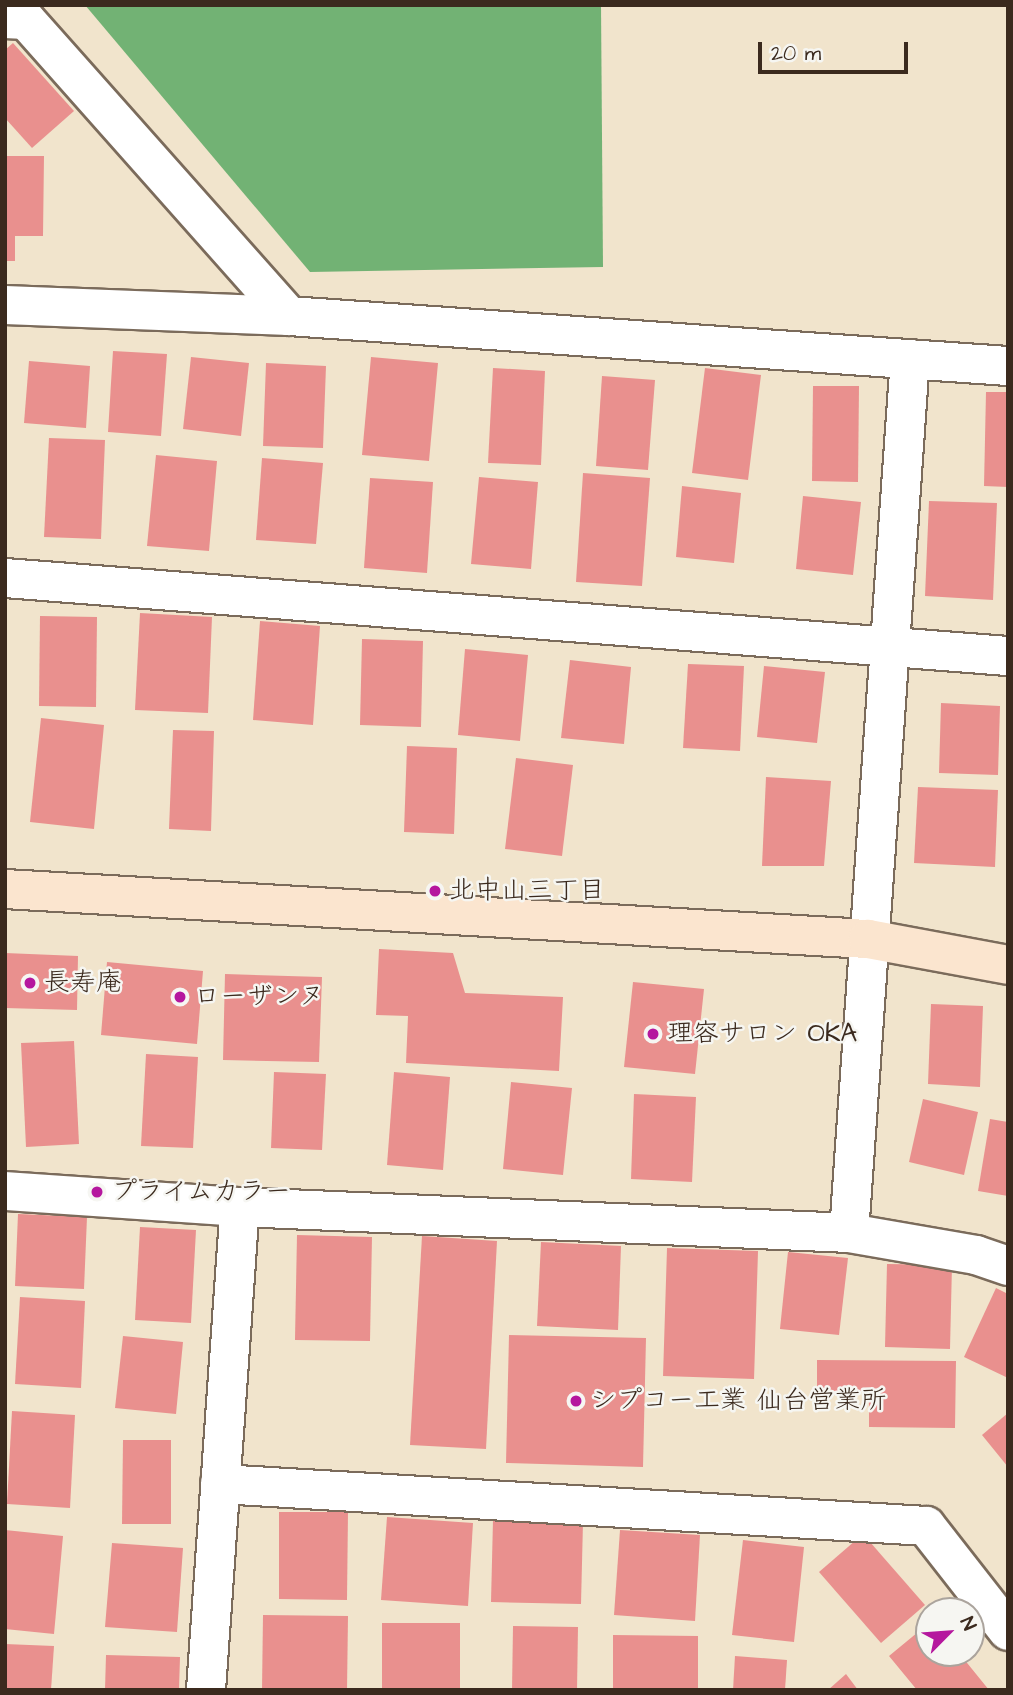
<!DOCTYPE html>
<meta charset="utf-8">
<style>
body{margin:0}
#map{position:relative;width:1013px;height:1695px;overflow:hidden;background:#f1e4cc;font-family:"Architects Daughter","Klee One",sans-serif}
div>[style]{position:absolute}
.forest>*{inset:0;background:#72b274}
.building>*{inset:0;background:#e9908e}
.roads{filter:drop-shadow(2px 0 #7b6b5b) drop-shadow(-2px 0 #7b6b5b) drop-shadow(0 2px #7b6b5b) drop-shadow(0 -2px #7b6b5b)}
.street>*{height:38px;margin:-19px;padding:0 19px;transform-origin:19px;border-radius:19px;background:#fff}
.secondary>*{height:38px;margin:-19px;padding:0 19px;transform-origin:19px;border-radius:19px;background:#fbe5cf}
.dots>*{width:19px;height:19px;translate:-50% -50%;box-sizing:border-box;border:4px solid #f6f6f2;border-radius:50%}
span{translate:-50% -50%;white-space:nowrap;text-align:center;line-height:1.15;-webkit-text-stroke:5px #f6f6f2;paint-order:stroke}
.poi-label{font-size:26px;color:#3b2a1e}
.left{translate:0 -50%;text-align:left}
.frame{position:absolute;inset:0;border:7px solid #3b2a1e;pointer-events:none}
.north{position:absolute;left:915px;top:1597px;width:70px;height:70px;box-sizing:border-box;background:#f6f6f2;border:2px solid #aba49d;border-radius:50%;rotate:65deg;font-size:19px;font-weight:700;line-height:28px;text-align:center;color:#3b2a1e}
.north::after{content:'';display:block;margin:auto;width:24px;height:32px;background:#b5179e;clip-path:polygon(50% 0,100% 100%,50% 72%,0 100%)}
.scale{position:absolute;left:758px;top:42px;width:150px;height:32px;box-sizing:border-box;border:4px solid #3b2a1e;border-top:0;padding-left:9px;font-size:21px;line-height:24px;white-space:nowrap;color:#3b2a1e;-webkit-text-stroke:5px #f6f6f2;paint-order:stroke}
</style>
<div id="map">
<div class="forest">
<div style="clip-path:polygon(85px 5px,601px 5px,603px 267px,310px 272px)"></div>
</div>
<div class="building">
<div style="clip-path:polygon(13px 43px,74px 111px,32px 148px,5px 118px,5px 50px)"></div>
<div style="clip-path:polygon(5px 156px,44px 156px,43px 236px,15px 236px,15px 261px,5px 261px)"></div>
<div style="clip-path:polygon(113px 351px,167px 354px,161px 436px,108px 432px)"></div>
<div style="clip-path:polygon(191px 357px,249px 363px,241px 436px,183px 429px)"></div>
<div style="clip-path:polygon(371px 357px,438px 363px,429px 461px,362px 455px)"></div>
<div style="clip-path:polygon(29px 361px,90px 366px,86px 428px,24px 423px)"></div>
<div style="clip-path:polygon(266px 363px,326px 366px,323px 448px,263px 446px)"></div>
<div style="clip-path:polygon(493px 368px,545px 371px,541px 465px,488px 463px)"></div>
<div style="clip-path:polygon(705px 368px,761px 375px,748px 480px,692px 473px)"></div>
<div style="clip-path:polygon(602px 376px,655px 380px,648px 470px,596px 466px)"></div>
<div style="clip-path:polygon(813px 386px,859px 386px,858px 482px,812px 481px)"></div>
<div style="clip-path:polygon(986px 392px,1008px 392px,1008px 487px,984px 486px)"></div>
<div style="clip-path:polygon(49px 438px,105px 440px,101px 539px,44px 537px)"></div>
<div style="clip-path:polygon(156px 455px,217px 461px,209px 551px,147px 546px)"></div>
<div style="clip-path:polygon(262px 458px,323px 463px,316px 544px,256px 540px)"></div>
<div style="clip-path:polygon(583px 473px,650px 478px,642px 586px,576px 582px)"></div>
<div style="clip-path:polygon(479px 477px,538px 482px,531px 569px,471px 564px)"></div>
<div style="clip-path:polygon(370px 478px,433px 482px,427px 573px,364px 568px)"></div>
<div style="clip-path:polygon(682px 486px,741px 493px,734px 563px,676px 557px)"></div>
<div style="clip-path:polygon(803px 496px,861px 502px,853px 575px,796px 569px)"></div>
<div style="clip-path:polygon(929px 501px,997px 503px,993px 600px,925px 596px)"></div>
<div style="clip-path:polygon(140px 613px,212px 617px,208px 713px,135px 710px)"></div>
<div style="clip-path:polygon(40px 616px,97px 617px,96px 707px,39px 706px)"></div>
<div style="clip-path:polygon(260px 621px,320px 626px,313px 725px,253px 720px)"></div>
<div style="clip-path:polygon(362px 639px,423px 641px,421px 727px,360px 725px)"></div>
<div style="clip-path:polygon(465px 649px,528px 655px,520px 741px,458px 735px)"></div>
<div style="clip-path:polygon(570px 660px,631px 667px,624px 744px,561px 738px)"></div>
<div style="clip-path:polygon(688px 664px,744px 666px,740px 751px,683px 748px)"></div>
<div style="clip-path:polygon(764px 666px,825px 672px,817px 743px,757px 737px)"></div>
<div style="clip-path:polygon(941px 703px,1000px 706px,998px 775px,939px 773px)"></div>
<div style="clip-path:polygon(41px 718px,104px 725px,94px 829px,30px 822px)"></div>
<div style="clip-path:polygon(173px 730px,214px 731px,211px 831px,169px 829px)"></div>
<div style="clip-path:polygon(407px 746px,457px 748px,454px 834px,404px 832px)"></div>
<div style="clip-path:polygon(516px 758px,573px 765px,562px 856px,505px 849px)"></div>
<div style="clip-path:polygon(766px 777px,831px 781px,824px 866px,762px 866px)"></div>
<div style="clip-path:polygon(918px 787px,998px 790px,995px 867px,914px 863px)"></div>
<div style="clip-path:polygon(379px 949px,453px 953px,465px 993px,563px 997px,559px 1071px,406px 1063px,408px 1016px,376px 1015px)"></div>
<div style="clip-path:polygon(5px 953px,78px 956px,77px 1010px,5px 1008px)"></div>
<div style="clip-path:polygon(107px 962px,203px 971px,197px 1044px,101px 1035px)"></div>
<div style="clip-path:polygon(225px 974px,322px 977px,319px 1062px,223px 1060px)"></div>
<div style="clip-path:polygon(633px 982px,704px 989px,695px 1074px,624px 1067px)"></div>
<div style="clip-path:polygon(931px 1004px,983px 1006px,980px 1087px,928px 1084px)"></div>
<div style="clip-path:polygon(74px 1041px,79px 1144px,26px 1147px,21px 1043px)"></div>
<div style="clip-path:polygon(146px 1054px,198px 1057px,193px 1148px,141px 1146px)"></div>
<div style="clip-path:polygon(274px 1072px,326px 1074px,322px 1150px,271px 1148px)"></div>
<div style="clip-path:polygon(394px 1072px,450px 1077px,443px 1170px,387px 1165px)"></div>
<div style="clip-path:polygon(511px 1082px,572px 1088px,563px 1175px,503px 1169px)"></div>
<div style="clip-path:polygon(634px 1094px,696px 1097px,692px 1182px,631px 1179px)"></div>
<div style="clip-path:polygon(923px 1099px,978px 1112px,964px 1175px,909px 1162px)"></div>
<div style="clip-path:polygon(990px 1119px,1008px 1122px,1008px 1196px,978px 1191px)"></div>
<div style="clip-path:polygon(18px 1214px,87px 1217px,84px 1289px,15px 1286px)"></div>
<div style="clip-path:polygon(140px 1227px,196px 1230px,191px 1323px,135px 1320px)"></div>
<div style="clip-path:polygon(297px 1235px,372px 1237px,370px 1341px,295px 1340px)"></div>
<div style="clip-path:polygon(422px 1236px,497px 1241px,486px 1449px,410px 1445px)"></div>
<div style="clip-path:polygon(541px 1242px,621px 1246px,618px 1330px,537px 1326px)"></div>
<div style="clip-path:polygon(667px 1248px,758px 1251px,754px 1379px,663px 1376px)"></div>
<div style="clip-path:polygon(788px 1252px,848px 1258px,839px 1335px,780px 1329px)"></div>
<div style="clip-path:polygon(887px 1264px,952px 1265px,950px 1349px,885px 1347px)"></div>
<div style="clip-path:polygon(996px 1288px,1008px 1294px,1008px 1378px,964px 1357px)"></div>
<div style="clip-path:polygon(20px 1297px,85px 1301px,81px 1388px,15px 1384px)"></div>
<div style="clip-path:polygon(509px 1335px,646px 1338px,643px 1467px,506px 1463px)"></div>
<div style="clip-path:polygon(123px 1336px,183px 1342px,176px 1414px,115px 1408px)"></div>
<div style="clip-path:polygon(817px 1360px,956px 1361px,955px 1428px,869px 1427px,869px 1391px,817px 1391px)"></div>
<div style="clip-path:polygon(12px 1411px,75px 1415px,70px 1508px,7px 1504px)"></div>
<div style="clip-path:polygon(1008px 1413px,1008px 1467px,982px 1435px)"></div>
<div style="clip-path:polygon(123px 1440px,171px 1440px,171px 1524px,122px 1524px)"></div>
<div style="clip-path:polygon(279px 1512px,348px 1512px,347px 1600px,279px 1599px)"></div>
<div style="clip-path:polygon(387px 1517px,473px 1523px,468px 1606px,381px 1600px)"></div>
<div style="clip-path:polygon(493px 1520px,583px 1522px,581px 1604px,491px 1602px)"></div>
<div style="clip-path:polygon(5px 1530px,63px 1536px,54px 1634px,5px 1629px)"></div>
<div style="clip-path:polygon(620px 1530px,700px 1535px,695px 1621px,614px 1615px)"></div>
<div style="clip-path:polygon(863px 1534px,925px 1605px,881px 1643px,819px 1572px)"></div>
<div style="clip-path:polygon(743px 1540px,804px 1547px,794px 1642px,732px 1635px)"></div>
<div style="clip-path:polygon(112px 1543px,183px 1548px,177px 1632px,105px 1627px)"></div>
<div style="clip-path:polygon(263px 1615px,348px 1616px,347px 1690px,262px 1690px)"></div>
<div style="clip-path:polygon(382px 1623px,460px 1623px,460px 1690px,382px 1690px)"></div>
<div style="clip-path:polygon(929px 1623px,929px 1653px,959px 1653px,989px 1690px,917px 1690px,889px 1656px)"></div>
<div style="clip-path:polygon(513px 1626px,578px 1627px,577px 1690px,512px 1690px)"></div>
<div style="clip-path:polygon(613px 1635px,698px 1636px,698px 1690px,613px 1690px)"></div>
<div style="clip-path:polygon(5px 1644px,54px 1646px,51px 1690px,5px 1690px)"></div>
<div style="clip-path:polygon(106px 1655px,180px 1657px,179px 1690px,105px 1690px)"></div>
<div style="clip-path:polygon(735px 1656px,787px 1660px,785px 1690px,733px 1690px)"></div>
<div style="clip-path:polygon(846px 1674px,858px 1690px,828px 1690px)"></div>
</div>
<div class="roads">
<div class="street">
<div style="left:5px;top:19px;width:21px;rotate:3deg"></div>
<div style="left:26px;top:20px;width:396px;rotate:48.4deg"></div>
<div style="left:5px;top:305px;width:284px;rotate:2.2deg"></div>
<div style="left:289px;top:316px;width:721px;rotate:3.98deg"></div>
<div style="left:5px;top:578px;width:1006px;rotate:4.45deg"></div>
<div style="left:5px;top:1191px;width:236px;rotate:3.9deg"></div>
<div style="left:240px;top:1207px;width:610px;rotate:2.44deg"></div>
<div style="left:849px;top:1233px;width:129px;rotate:9.8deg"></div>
<div style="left:976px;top:1255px;width:34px;rotate:19deg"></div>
<div style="left:849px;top:1233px;width:876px;rotate:-86.01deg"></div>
<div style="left:220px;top:1484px;width:707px;rotate:3.4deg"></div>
<div style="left:926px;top:1526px;width:133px;rotate:52deg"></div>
<div style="left:206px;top:1690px;width:484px;rotate:-86deg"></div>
</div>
<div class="secondary">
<div style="left:5px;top:889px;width:864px;rotate:3.32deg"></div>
<div style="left:868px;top:939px;width:142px;rotate:10.5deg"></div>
</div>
</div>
<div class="dots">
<div style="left:435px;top:891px;background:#b5179e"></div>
<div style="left:30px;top:983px;background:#b5179e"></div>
<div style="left:180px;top:997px;background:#b5179e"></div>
<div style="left:653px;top:1034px;background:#b5179e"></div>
<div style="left:97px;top:1192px;background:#b5179e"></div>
<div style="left:576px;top:1401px;background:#b5179e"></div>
</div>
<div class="poi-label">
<span class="left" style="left:449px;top:891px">北中山三丁目</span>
<span class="left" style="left:44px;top:983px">長寿庵</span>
<span class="left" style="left:194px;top:997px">ローザンヌ</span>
<span class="left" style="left:667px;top:1034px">理容サロン OKA</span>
<span class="left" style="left:111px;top:1192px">プライムカラー</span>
<span class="left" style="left:590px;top:1401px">シプコー工業 仙台営業所</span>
</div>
<div class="frame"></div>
<div class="north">N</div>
<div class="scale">20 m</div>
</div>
